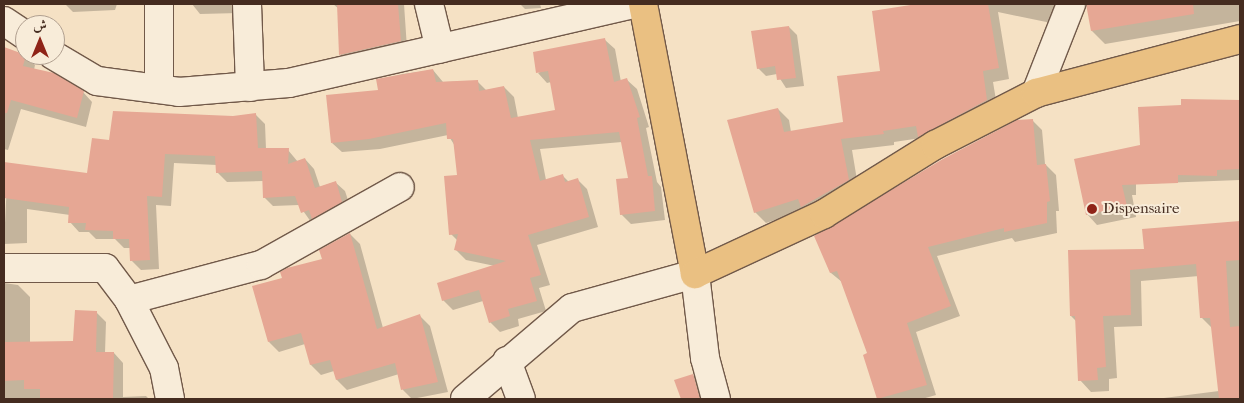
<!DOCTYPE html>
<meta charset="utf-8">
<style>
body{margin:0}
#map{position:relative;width:1244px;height:403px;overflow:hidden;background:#f5e1c4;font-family:"IM FELL French Canon",Amiri,serif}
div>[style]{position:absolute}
.shadow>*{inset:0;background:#0003}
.building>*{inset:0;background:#e6a794}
.roads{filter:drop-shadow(1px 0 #715949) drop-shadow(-1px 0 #715949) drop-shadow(0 1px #715949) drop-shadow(0 -1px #715949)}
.minor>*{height:28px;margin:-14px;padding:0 14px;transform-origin:14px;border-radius:14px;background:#f8ecd9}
.major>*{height:28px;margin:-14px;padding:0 14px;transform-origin:14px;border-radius:14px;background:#eac082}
.dots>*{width:14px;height:14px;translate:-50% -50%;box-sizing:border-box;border:2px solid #f8ecd9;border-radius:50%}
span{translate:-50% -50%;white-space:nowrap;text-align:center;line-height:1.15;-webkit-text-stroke:4px #f8ecd9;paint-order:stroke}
.poi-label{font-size:15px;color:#452c20}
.left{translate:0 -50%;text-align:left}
.frame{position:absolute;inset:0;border:5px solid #452c20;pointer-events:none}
.north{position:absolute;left:15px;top:15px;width:50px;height:50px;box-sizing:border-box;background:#f8ecd9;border:1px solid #b09f8f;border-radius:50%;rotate:0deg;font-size:14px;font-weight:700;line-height:20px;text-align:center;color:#452c20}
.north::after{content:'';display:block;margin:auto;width:18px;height:22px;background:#8f2418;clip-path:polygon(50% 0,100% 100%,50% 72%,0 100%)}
</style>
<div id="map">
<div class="shadow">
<div style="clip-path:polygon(65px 4px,117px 4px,115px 10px,73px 12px)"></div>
<div style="clip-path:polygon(192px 4px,239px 4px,239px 13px,200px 14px)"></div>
<div style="clip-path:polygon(333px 4px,404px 4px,407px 48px,347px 62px,341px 55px,339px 9px)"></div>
<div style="clip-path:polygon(520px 4px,540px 4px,541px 8px,525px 9px)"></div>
<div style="clip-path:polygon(926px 4px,1067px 4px,1061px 25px,998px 12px,1009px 79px,993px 82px,998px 112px,921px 138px,894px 142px,894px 145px,852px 150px,859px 192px,766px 223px,755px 212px,778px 109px,789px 120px,791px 132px,844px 123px,882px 72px,873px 12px)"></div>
<div style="clip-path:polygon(1088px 4px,1240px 4px,1240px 21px,1105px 44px,1092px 31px)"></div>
<div style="clip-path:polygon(789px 27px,797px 35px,804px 86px,786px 88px,777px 74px,766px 76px,758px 68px)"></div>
<div style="clip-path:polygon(605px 40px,615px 49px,621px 82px,627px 80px,637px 89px,649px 127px,646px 128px,657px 182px,661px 187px,665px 220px,631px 224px,621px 214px,630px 179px,622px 142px,540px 149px,546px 180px,563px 176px,569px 182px,577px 179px,587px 189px,598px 227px,537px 245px,550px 285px,539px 288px,546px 311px,518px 319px,519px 326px,500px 332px,490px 322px,483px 301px,453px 310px,443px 300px,495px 266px,466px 260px,456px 250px,458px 241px,451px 234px,458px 176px,455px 146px,448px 135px,380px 149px,342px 152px,332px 143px,380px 92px,378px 80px,403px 74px,433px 70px,443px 82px,477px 81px,487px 91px,504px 87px,514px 97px,518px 118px,556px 111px,551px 82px,547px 83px,538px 73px)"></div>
<div style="clip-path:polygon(4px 49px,26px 56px,35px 65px,34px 70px,83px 92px,92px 102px,86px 127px,21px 109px,8px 150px,4px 149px)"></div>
<div style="clip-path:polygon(1182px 100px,1240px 101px,1240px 180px,1136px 184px,1136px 195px,1132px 195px,1136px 217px,1097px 225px,1087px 214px,1141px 146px,1182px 106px)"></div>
<div style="clip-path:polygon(256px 115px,265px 124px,266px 149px,288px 150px,298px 162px,305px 159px,314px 169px,320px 187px,335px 182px,345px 191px,351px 209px,311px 222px,299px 205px,273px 206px,264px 197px,263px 181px,227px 182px,217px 172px,217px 165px,174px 163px,171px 206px,156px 205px,159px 269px,141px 270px,131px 260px,131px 248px,124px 248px,115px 239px,96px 239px,89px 232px,79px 232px,70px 222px,70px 215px,27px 209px,27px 243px,4px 244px,7px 181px,88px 175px,110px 142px)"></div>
<div style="clip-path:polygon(1032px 120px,1042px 130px,1045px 164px,1056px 175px,1059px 211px,1056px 211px,1057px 233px,1015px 242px,1012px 238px,937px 256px,960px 316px,916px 332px,936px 395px,922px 399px,878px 399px,864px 355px,869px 354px,842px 282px,831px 273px,815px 236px)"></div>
<div style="clip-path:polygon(1240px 222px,1240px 399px,1156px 399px,1219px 391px,1213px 329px,1202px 318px,1199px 276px,1141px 281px,1142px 326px,1114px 327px,1117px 378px,1109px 379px,1109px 391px,1091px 392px,1080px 380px,1076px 321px,1071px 316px,1145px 250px,1144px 230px)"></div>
<div style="clip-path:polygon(350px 234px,360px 244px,383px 328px,420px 316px,430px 326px,448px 392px,412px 399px,403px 390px,399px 374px,347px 390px,337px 380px,334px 371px,321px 375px,311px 365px,305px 344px,279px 352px,269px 342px,283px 278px,323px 260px)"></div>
<div style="clip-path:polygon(4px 283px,18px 285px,30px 297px,30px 343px,74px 342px,96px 312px,106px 322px,105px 353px,114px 353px,123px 363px,123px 397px,146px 396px,149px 399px,4px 399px)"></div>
<div style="clip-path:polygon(693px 375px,701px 383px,705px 399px,682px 399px,676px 381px)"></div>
</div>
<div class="building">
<div style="clip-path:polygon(337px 4px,398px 4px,401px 41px,339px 55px)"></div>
<div style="clip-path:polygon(917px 4px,988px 4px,999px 68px,983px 71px,987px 100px,918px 137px,916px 126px,883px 131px,884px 134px,841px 139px,849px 180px,801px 207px,798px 199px,754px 213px,727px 120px,778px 108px,784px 132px,843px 122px,837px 76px,880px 71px,872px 11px)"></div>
<div style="clip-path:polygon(1086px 4px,1193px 4px,1194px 14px,1091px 31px)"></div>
<div style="clip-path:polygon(789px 26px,796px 78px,777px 80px,775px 66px,757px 69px,751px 31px)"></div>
<div style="clip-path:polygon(605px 38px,614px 82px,627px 78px,640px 117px,637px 118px,648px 176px,652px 176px,655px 211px,620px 215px,616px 179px,628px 178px,619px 132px,530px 140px,540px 181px,563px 174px,565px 182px,578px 178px,589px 217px,528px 235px,541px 275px,530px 278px,537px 301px,508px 309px,510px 316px,489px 323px,479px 290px,442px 301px,437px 283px,506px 261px,454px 250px,458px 234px,449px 235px,444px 176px,457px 175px,453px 139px,447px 139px,446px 123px,369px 139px,331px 143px,326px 95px,378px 90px,376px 79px,433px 69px,436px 82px,478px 80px,479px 91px,504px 86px,511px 118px,555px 110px,548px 71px,536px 73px,533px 52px)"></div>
<div style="clip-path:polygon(4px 47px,26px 55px,23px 66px,54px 73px,84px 91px,77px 118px,11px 100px,7px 113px,4px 113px)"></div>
<div style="clip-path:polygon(1181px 99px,1240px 100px,1240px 169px,1217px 170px,1217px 176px,1178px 175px,1178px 183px,1122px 185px,1127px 206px,1086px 215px,1074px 159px,1140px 145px,1138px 107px,1181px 105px)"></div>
<div style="clip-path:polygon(113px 111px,233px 116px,256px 113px,258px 148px,289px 148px,288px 164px,305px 158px,315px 188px,336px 181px,342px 202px,312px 219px,309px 210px,301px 213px,295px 196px,263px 198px,262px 171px,216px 173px,215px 156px,165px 154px,162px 197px,147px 196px,150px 260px,130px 261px,129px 239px,113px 239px,113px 231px,85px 230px,86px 223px,68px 223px,69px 207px,4px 198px,4px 162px,87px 173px,92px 138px,109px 140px)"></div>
<div style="clip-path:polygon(1033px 119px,1037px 165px,1046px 164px,1050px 201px,1047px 202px,1047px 223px,1004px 232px,1004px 228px,928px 247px,951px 306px,907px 323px,927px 385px,877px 399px,863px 355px,867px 353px,837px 271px,830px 273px,814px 236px,943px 159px,1017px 120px)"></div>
<div style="clip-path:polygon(1240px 221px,1240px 260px,1226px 261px,1230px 327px,1240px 326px,1240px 399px,1219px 399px,1210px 318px,1200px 318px,1196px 264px,1130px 270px,1131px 315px,1103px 316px,1106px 367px,1097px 368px,1098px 380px,1078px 381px,1075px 316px,1070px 316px,1068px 250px,1144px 249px,1142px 229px)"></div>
<div style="clip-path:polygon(350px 233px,377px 329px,420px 314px,438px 382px,401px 390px,395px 363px,336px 380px,330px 360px,310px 365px,301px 333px,268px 342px,252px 286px,282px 278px,280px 272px,287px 268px,322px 259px,319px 250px)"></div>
<div style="clip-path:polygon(75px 310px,97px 311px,96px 352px,114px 352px,113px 399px,40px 399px,40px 389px,24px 389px,24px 380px,4px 381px,4px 342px,73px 341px)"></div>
<div style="clip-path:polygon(693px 374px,700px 399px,681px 399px,674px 380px)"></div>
</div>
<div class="roads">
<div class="minor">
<div style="left:247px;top:4px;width:83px;rotate:87.9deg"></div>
<div style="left:429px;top:4px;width:46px;rotate:76.3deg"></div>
<div style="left:4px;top:21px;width:25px;rotate:34deg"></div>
<div style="left:53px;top:55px;width:51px;rotate:30.6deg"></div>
<div style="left:97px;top:81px;width:83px;rotate:7.6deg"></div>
<div style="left:179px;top:92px;width:110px;rotate:-4.7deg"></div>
<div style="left:289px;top:83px;width:354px;rotate:-12.9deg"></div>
<div style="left:159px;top:89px;width:85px;rotate:-90deg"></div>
<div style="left:1036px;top:93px;width:96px;rotate:-68.5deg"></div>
<div style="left:4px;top:268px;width:101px"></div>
<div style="left:105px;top:268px;width:40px;rotate:53deg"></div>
<div style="left:129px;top:300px;width:76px;rotate:62.8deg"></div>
<div style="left:164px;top:368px;width:32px;rotate:79deg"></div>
<div style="left:129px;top:300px;width:137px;rotate:-14.9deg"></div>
<div style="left:261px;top:265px;width:159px;rotate:-29.3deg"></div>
<div style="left:507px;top:361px;width:40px;rotate:69.8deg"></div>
<div style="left:465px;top:399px;width:140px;rotate:-40.4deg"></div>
<div style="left:572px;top:308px;width:128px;rotate:-15.5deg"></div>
<div style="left:695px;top:274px;width:85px;rotate:83.2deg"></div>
<div style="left:705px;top:358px;width:42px;rotate:75deg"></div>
</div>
<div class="major">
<div style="left:643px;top:4px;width:275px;rotate:79.1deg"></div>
<div style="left:695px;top:274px;width:142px;rotate:-24.9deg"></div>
<div style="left:824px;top:214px;width:131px;rotate:-31.9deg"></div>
<div style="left:935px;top:145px;width:114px;rotate:-27.2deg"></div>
<div style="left:1036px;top:93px;width:211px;rotate:-14.8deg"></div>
</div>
</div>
<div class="dots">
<div style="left:1092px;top:209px;background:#8f2418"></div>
</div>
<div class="poi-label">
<span class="left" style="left:1103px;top:209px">Dispensaire</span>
</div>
<div class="frame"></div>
<div class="north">ش</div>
</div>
